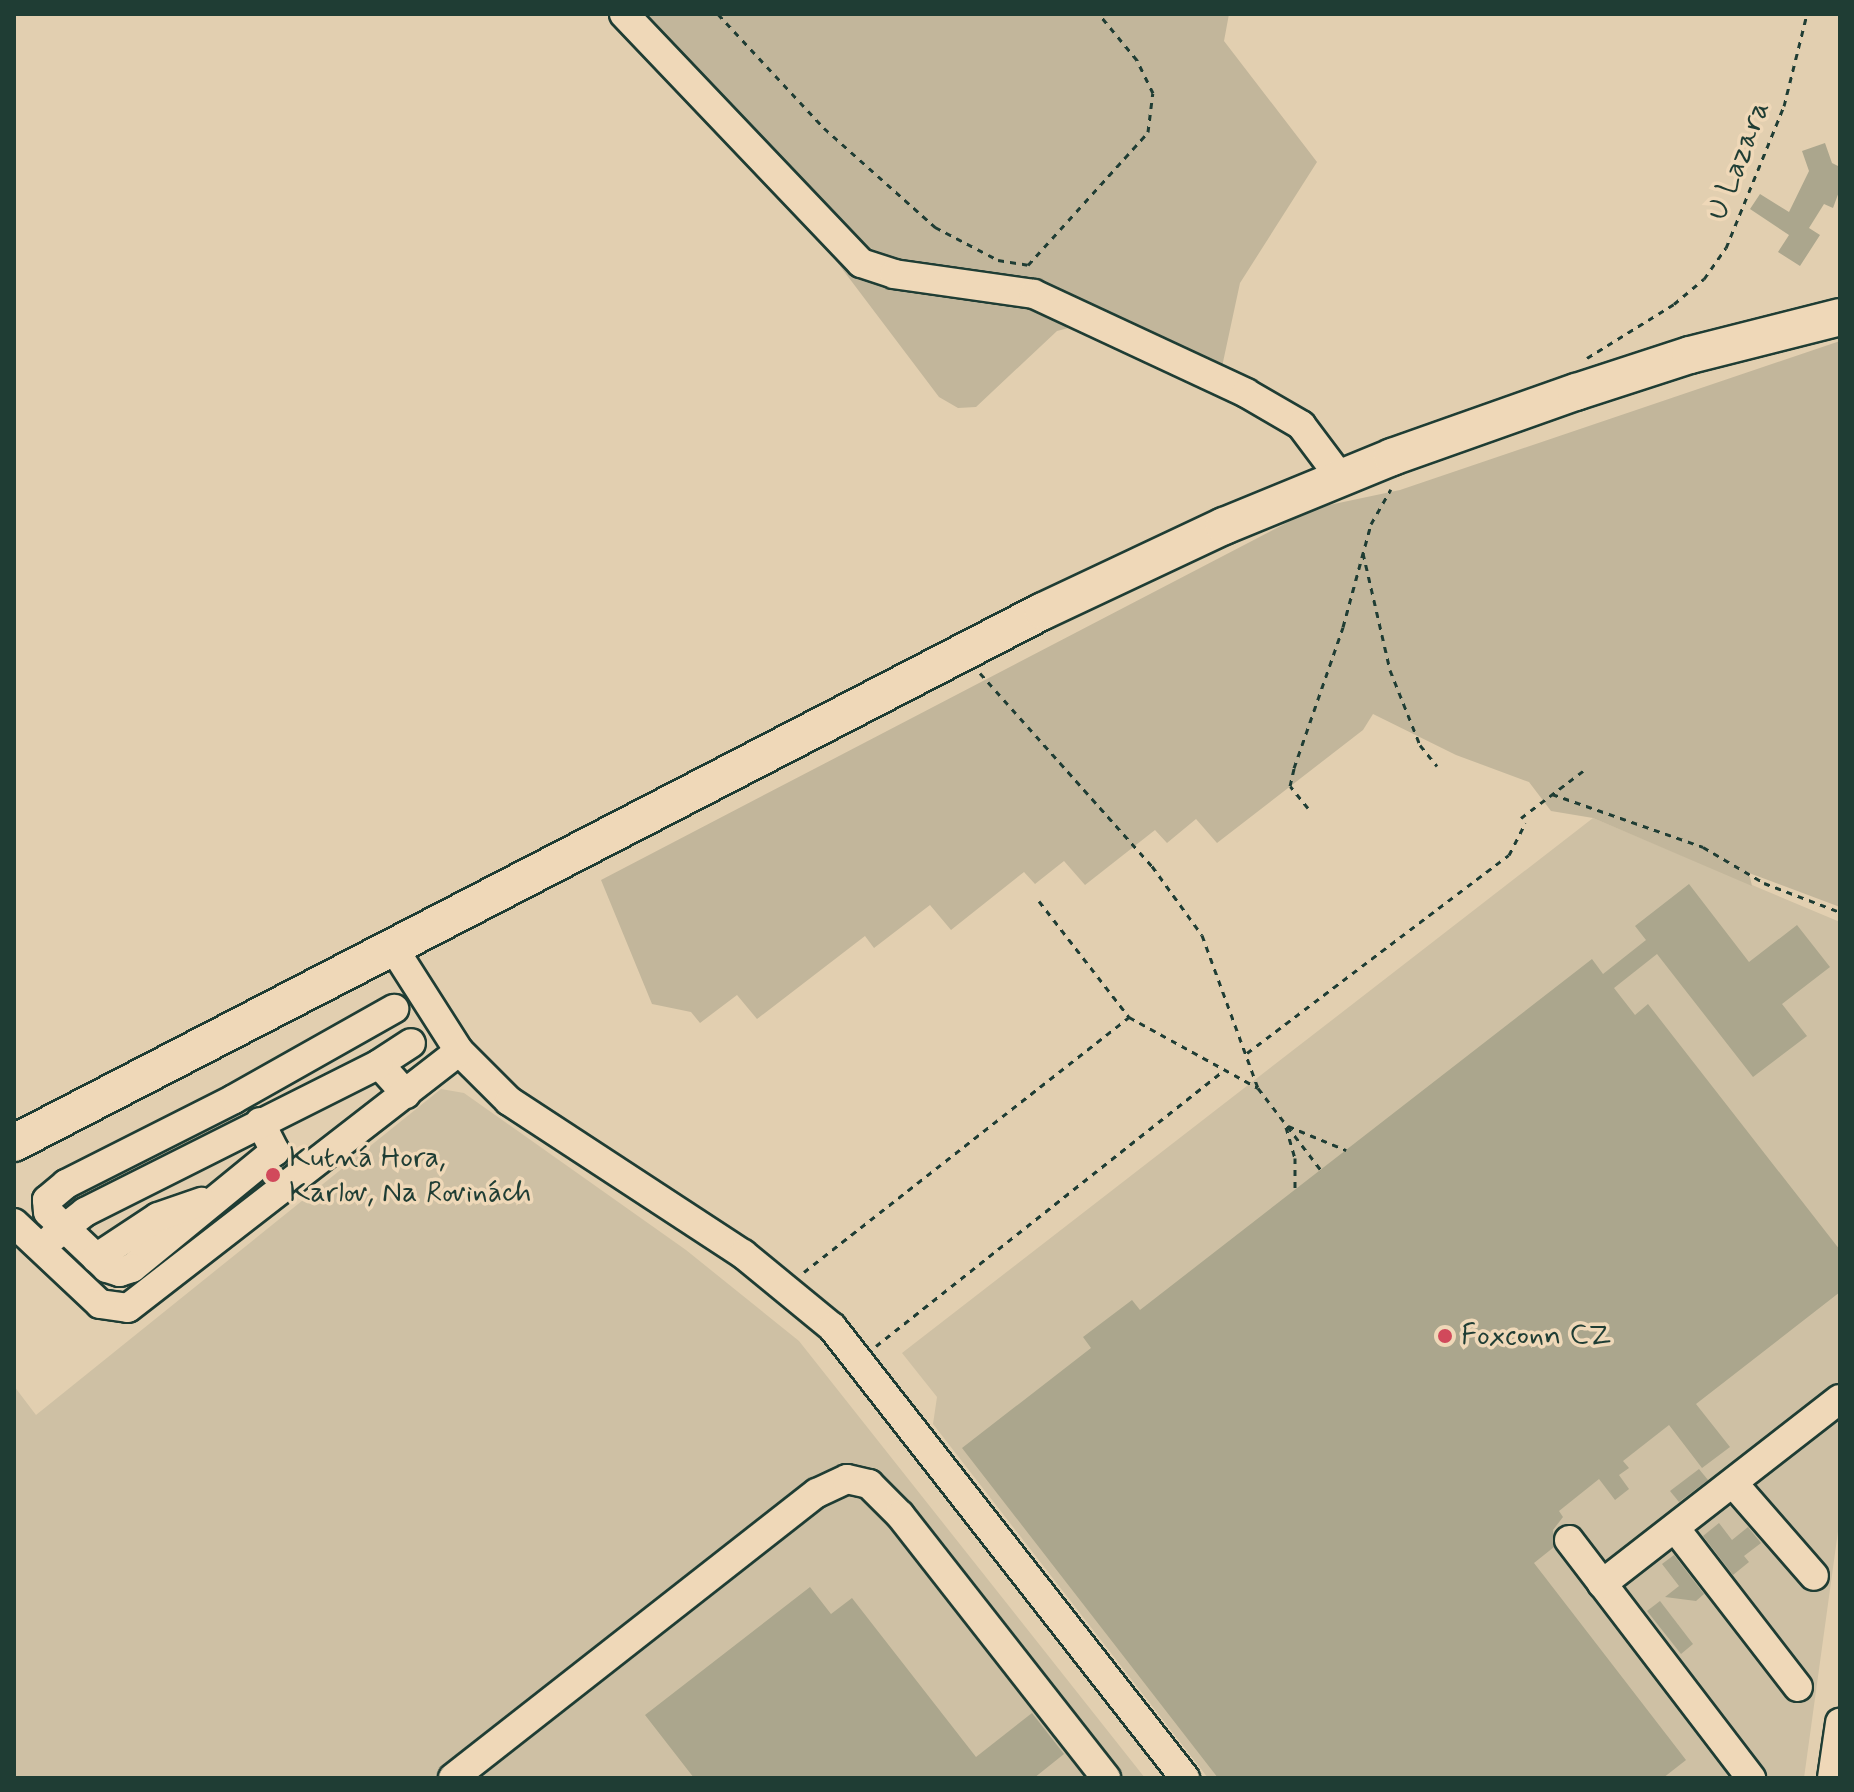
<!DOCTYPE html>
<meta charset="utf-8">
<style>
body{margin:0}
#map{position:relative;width:1854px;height:1792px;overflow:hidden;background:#e2cfb0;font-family:Mynerve,sans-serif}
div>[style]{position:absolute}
.built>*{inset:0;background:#cec0a4}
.green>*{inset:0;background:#c2b69b}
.building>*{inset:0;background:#aba68d}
.path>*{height:3px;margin-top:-1.5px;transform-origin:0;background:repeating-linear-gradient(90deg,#1f3d34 0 6px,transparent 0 12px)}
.roads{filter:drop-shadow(2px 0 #1f3d34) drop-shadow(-2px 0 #1f3d34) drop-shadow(0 2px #1f3d34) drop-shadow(0 -2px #1f3d34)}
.minor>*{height:28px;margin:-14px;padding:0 14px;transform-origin:14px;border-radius:14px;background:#efd8b8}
.major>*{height:36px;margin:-18px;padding:0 18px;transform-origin:18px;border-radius:18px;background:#efd8b8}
.dots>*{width:22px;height:22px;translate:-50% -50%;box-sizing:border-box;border:4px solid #efd8b8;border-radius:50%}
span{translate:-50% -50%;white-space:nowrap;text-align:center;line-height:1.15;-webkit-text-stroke:7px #efd8b8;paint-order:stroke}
.street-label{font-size:30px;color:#1f3d34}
.poi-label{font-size:30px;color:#1f3d34}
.left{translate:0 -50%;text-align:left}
.frame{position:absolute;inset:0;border:16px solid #1f3d34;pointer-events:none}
</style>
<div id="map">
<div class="built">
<div style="clip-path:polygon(1593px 818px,1840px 922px,1840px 1517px,1804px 1778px,1208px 1778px,933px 1424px,937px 1397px,902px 1353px)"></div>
<div style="clip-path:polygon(441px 1089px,464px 1093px,686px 1250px,799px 1341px,1145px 1778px,14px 1778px,14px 1386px,36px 1415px)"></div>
</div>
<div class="green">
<div style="clip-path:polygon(612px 14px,1229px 14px,1224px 41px,1317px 162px,1240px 283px,1217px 390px,1080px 325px,1057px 331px,976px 407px,958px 408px,939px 397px,812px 229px)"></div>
<div style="clip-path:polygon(1840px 341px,1840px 907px,1749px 873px,1752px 886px,1593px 818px,1551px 811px,1529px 782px,1456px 755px,1373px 714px,1363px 730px,1217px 843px,1196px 819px,1167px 843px,1155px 830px,1085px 885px,1064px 861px,1035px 884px,1024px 872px,951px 930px,930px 905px,874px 948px,865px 936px,757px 1019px,737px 995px,700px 1023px,691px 1012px,652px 1004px,601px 880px,1315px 508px,1400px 490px)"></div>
</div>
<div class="building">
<div style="clip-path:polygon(1825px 143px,1832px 163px,1840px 167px,1840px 189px,1833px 208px,1824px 204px,1809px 228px,1820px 235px,1800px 266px,1778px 252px,1789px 235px,1750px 209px,1760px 194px,1789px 212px,1809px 171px,1802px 151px)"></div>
<div style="clip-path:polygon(1689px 884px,1749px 962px,1797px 925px,1830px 967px,1782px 1004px,1807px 1036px,1753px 1077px,1657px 954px,1614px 988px,1635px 1015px,1648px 1004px,1840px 1250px,1840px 1292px,1696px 1404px,1730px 1447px,1702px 1468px,1669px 1425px,1623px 1461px,1629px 1468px,1619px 1475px,1629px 1489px,1615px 1500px,1599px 1479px,1559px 1511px,1563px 1517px,1553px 1530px,1554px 1547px,1534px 1563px,1686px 1760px,1663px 1778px,1218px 1778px,962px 1448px,1091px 1348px,1083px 1337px,1132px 1300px,1140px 1310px,1592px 959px,1603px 974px,1646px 940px,1635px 926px)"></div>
<div style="clip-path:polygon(1699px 1469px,1708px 1480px,1679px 1502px,1670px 1491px)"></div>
<div style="clip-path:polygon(1719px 1523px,1732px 1540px,1748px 1527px,1761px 1543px,1744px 1556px,1749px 1562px,1733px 1575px,1703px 1536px)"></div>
<div style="clip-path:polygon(1674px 1555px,1704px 1594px,1696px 1601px,1665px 1597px,1679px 1586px,1662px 1564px)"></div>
<div style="clip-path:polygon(810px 1587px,831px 1614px,852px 1598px,976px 1757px,1032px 1713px,1064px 1754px,1034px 1778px,694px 1778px,645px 1715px)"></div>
<div style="clip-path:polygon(1660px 1601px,1693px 1644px,1681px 1654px,1647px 1611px)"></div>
</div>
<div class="path">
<div style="left:718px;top:14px;width:156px;rotate:47.1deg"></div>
<div style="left:824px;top:128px;width:149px;rotate:41.7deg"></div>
<div style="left:935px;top:227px;width:71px;rotate:27.6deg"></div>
<div style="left:998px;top:260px;width:30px;rotate:9deg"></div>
<div style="left:1028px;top:265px;width:179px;rotate:-47.9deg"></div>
<div style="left:1148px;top:132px;width:39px;rotate:-83deg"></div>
<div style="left:1153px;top:93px;width:37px;rotate:-116deg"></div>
<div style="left:1137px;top:60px;width:60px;rotate:-129.6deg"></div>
<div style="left:1743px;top:14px;width:12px"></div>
<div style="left:1587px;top:358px;width:102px;rotate:-31.8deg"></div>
<div style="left:1674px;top:304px;width:39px;rotate:-40deg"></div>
<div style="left:1704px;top:279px;width:38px;rotate:-55deg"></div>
<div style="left:1726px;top:248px;width:153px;rotate:-67.8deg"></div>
<div style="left:1784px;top:106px;width:95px;rotate:-76deg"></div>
<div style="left:1363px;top:553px;width:120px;rotate:77deg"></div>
<div style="left:1390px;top:670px;width:81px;rotate:68.2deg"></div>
<div style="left:1420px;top:745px;width:27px;rotate:51deg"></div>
<div style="left:980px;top:673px;width:259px;rotate:48.3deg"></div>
<div style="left:1152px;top:866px;width:85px;rotate:54.1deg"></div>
<div style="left:1202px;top:935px;width:163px;rotate:69.9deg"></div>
<div style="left:1258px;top:1088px;width:103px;rotate:52.5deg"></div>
<div style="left:1552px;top:794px;width:160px;rotate:19.3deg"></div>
<div style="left:1703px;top:847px;width:71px;rotate:30.5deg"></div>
<div style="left:1764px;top:883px;width:81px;rotate:20.9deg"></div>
<div style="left:1308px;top:808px;width:28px;rotate:-129deg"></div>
<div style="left:1290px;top:786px;width:18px;rotate:-77deg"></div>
<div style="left:1294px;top:768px;width:149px;rotate:-70.8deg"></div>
<div style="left:1343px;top:627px;width:107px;rotate:-74.8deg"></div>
<div style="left:1371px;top:524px;width:40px;rotate:-60.3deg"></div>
<div style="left:1521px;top:818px;width:78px;rotate:-37.2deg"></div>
<div style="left:1039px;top:901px;width:147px;rotate:52.2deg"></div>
<div style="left:1247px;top:1053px;width:328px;rotate:-37.1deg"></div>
<div style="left:1509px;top:855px;width:36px;rotate:-63deg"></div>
<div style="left:1288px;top:1126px;width:63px;rotate:22.5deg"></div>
<div style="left:1286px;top:1127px;width:32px;rotate:74deg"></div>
<div style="left:1295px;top:1158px;width:32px;rotate:90deg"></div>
<div style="left:804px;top:1272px;width:413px;rotate:-38.1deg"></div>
<div style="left:1129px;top:1017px;width:147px;rotate:28.8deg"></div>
<div style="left:876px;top:1346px;width:444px;rotate:-38.4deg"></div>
</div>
<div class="roads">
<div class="minor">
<div style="left:624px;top:14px;width:344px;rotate:46.4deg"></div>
<div style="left:861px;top:263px;width:35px;rotate:18deg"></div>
<div style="left:894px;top:274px;width:141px;rotate:8.1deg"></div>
<div style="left:1034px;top:294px;width:234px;rotate:25deg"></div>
<div style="left:1246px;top:393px;width:64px;rotate:30.2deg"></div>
<div style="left:1301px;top:425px;width:65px;rotate:53.1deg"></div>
<div style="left:394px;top:949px;width:121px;rotate:57.5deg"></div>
<div style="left:459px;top:1051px;width:71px;rotate:45deg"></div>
<div style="left:509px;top:1101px;width:280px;rotate:33.2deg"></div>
<div style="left:743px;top:1254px;width:115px;rotate:39.4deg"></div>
<div style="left:832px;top:1327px;width:573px;rotate:51.95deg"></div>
<div style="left:406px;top:1094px;width:40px;rotate:-132deg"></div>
<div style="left:379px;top:1064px;width:38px;rotate:-33deg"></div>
<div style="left:260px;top:1122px;width:33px;rotate:63deg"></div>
<div style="left:275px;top:1151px;width:185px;rotate:140.7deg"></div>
<div style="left:132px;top:1268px;width:13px;rotate:162deg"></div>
<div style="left:120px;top:1272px;width:14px;rotate:-163deg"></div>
<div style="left:107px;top:1268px;width:81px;rotate:-136.5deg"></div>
<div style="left:48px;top:1212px;width:12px;rotate:-95deg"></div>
<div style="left:47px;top:1200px;width:25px;rotate:-40deg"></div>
<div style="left:66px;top:1184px;width:188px;rotate:-26.8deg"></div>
<div style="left:234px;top:1099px;width:184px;rotate:-29.4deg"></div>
<div style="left:14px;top:1223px;width:118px;rotate:43.3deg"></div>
<div style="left:100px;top:1304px;width:28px;rotate:8deg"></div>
<div style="left:128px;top:1308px;width:419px;rotate:-37.8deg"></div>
<div style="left:52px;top:1238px;width:42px;rotate:-38.2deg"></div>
<div style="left:85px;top:1212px;width:329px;rotate:-26.7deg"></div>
<div style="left:96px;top:1258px;width:74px;rotate:-33.5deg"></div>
<div style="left:158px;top:1217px;width:46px;rotate:-19.2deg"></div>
<div style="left:1733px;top:1483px;width:123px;rotate:48.9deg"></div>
<div style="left:1675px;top:1528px;width:201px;rotate:52.3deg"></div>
<div style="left:1569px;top:1540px;width:300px;rotate:52.6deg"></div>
<div style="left:1602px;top:1584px;width:301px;rotate:-37.9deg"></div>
<div style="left:453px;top:1778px;width:462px;rotate:-38.1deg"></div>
<div style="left:817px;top:1493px;width:33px;rotate:-25deg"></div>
<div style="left:847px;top:1479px;width:23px;rotate:13deg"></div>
<div style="left:869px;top:1484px;width:44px;rotate:45deg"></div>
<div style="left:900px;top:1515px;width:334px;rotate:51.9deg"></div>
<div style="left:1832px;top:1778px;width:56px;rotate:-81.7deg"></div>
</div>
<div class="major">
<div style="left:14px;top:1143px;width:1158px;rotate:-27.34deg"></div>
<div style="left:1043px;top:611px;width:200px;rotate:-25.2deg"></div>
<div style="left:1224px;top:526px;width:182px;rotate:-22.3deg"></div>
<div style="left:1392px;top:457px;width:195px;rotate:-19.5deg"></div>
<div style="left:1576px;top:392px;width:120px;rotate:-18deg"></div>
<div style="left:1690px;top:355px;width:155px;rotate:-14.2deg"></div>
</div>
</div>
<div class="dots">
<div style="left:273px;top:1175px;background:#d1495b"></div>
<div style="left:1445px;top:1336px;background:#d1495b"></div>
</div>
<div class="street-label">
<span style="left:1739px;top:161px;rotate:-69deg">U Lazara</span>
</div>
<div class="poi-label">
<span class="left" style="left:289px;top:1175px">Kutná Hora,<br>Karlov, Na Rovinách</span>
<span class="left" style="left:1461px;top:1336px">Foxconn CZ</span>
</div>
<div class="frame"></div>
</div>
